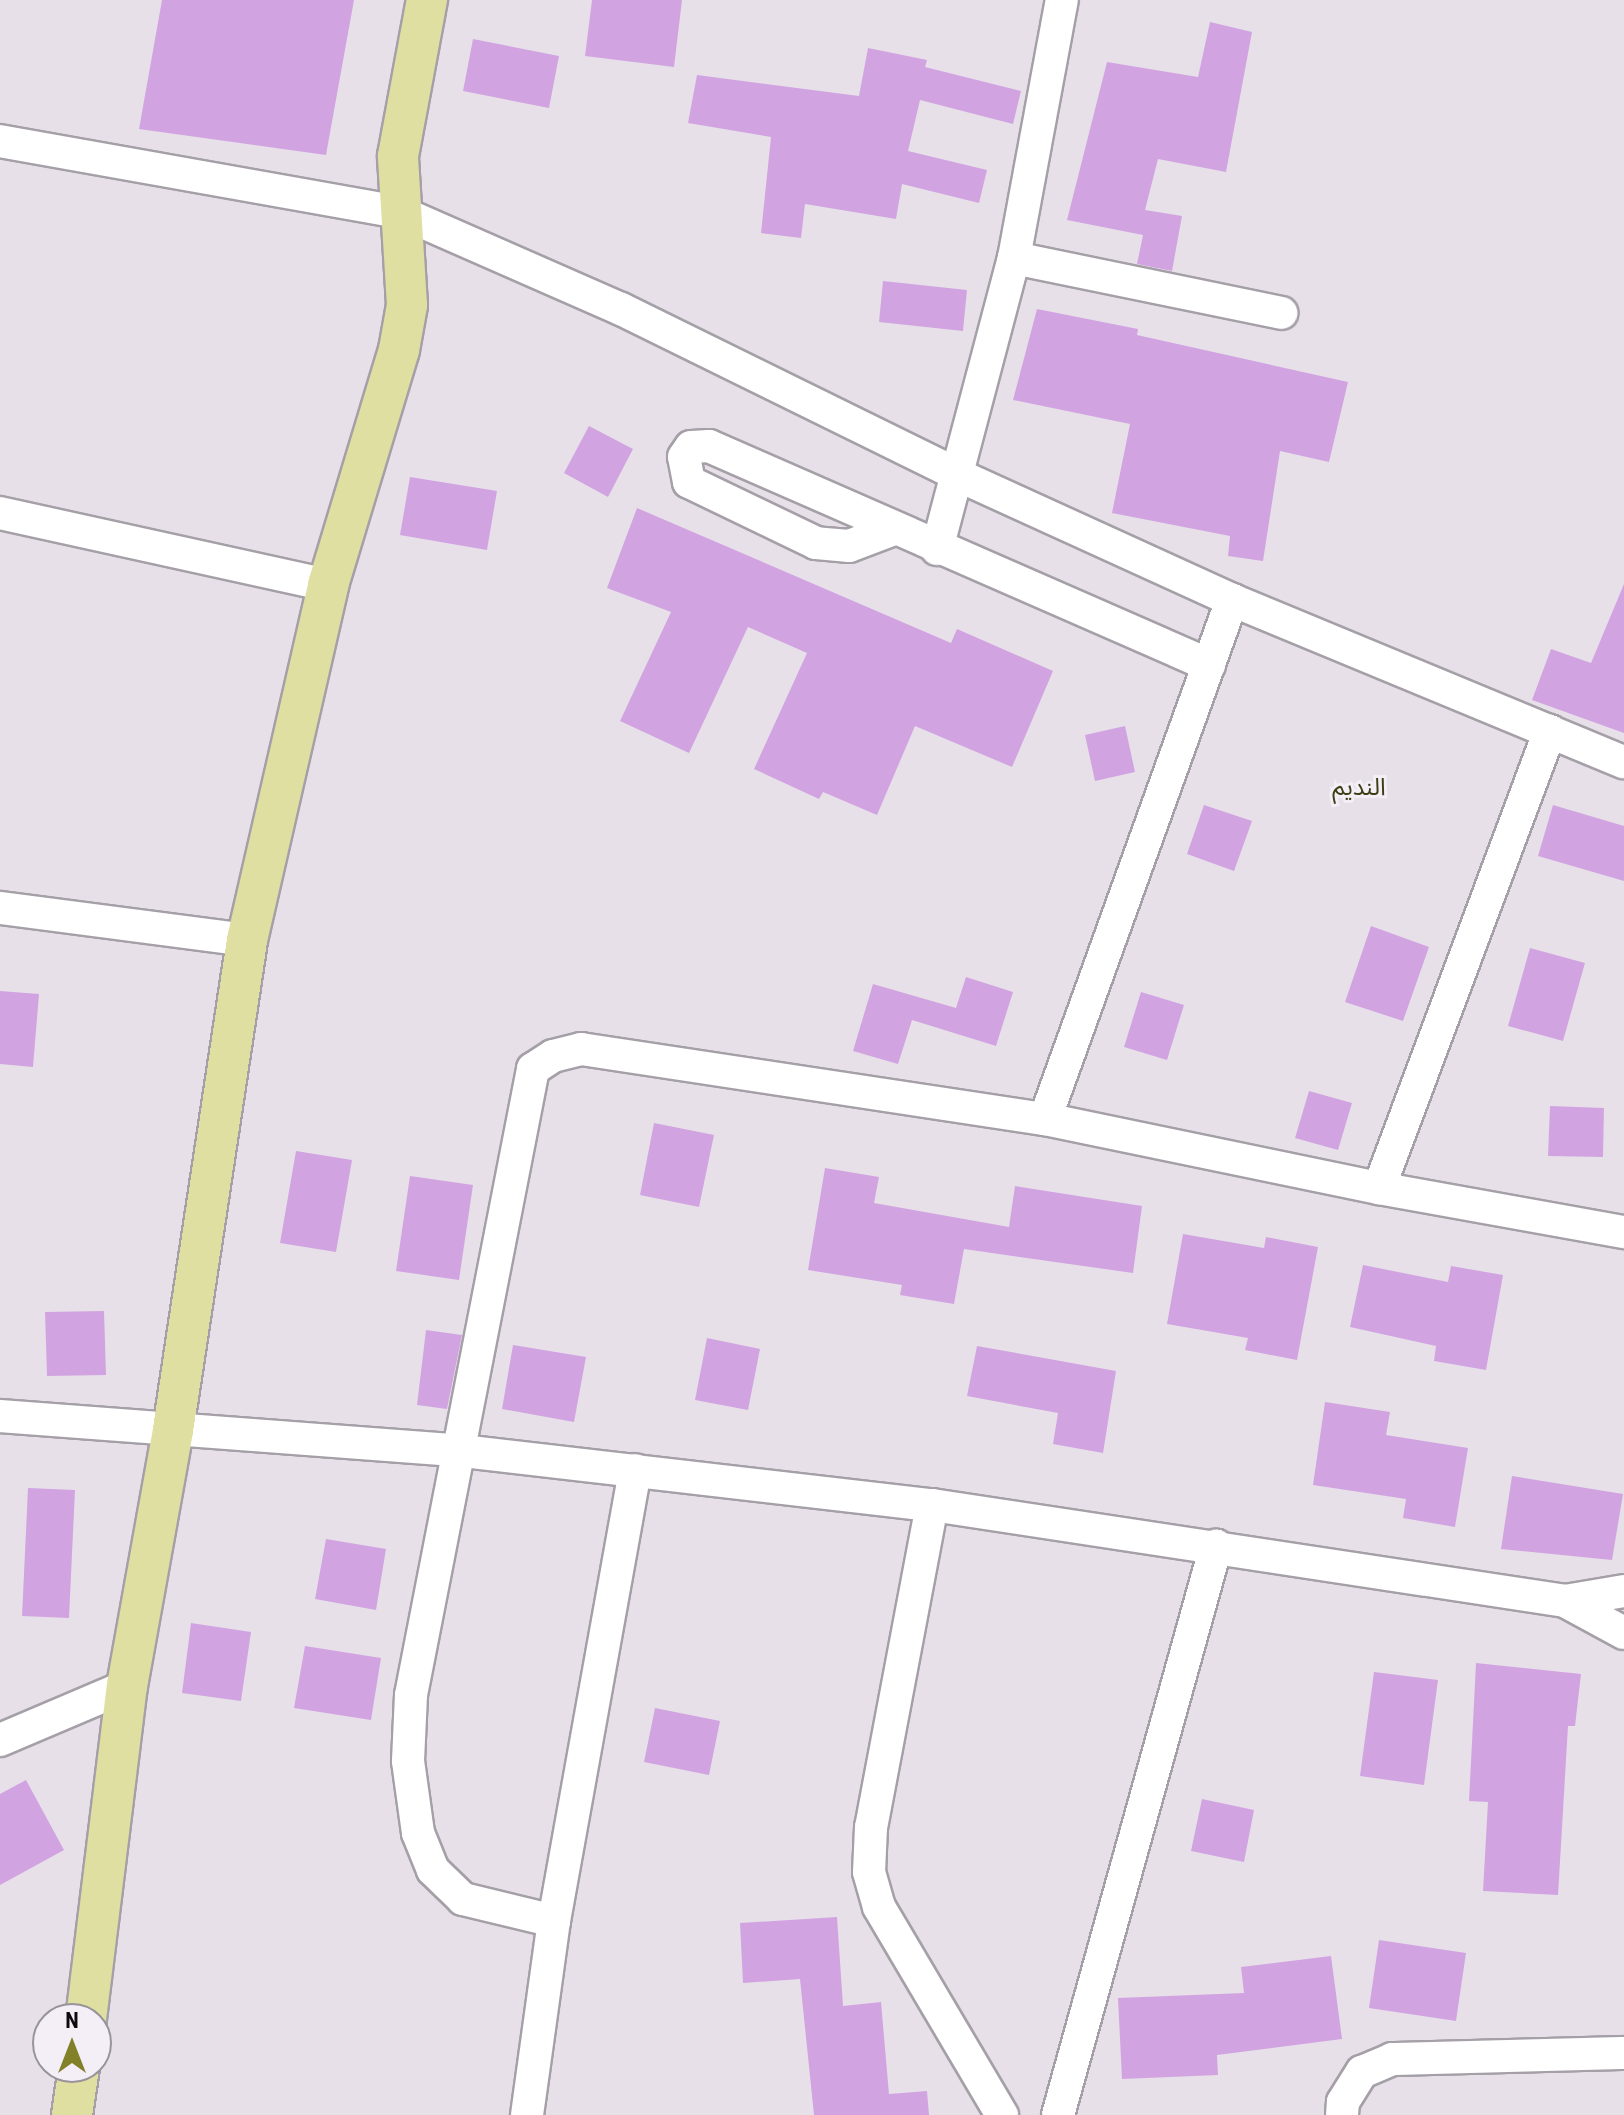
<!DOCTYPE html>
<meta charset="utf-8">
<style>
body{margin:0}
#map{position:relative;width:1624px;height:2115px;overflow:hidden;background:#e7e0e9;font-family:"Roboto Condensed","Noto Sans Arabic",sans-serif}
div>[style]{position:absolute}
.building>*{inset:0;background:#d1a4e1}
.roads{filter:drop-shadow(2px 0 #a59fa7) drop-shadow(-2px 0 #a59fa7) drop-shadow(0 2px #a59fa7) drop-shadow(0 -2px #a59fa7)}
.minor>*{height:32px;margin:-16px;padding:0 16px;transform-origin:16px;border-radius:16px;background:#fff}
.major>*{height:40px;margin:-20px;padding:0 20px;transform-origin:20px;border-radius:20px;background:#e0dfa2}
span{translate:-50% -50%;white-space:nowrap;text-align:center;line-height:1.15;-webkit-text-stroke:6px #f4eef6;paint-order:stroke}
.neighbourhood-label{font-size:24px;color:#3e3e15}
.north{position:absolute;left:32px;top:2003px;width:80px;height:80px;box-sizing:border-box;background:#f4eef6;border:2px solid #989399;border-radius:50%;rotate:0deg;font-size:22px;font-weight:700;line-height:32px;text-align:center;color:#0d0b0d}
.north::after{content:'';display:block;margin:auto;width:28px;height:36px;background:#828129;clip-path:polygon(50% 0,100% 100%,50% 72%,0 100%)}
</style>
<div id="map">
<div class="building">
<div style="clip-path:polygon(162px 0,354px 0,326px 155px,139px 129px)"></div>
<div style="clip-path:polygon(592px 0,682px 0,674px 67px,585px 56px)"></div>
<div style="clip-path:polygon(1210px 22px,1252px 32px,1226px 172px,1158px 159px,1145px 210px,1182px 216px,1172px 271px,1137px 264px,1143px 235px,1067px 220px,1107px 62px,1198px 77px)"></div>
<div style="clip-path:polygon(473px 39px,559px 56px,549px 108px,463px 91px)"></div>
<div style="clip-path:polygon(868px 48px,927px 60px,925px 67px,1021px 91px,1013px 124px,920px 100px,908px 151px,987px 170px,979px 203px,902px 184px,896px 219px,805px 204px,801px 238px,761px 233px,771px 137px,688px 123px,697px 75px,859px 96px)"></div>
<div style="clip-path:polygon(883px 281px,967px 290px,963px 331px,879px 322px)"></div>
<div style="clip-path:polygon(1037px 309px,1138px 329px,1137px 335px,1348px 382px,1329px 462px,1280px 451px,1263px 561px,1228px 556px,1230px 536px,1112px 513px,1130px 424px,1013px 400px)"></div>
<div style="clip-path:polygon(589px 426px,633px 449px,608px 497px,564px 473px)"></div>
<div style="clip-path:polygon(410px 477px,497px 491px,487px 550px,400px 535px)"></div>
<div style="clip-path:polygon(637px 508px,951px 643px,957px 629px,1053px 671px,1012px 767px,915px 726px,877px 815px,823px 792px,819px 799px,754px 769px,807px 653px,748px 627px,689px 753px,620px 721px,671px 612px,607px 588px)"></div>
<div style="clip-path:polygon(1624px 584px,1624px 733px,1532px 700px,1551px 649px,1591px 663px)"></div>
<div style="clip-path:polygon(1125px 726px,1135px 772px,1095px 781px,1085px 735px)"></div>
<div style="clip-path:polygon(1204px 805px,1252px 821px,1234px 871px,1187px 854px)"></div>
<div style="clip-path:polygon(1553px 805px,1624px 826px,1624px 881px,1538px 856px)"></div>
<div style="clip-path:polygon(1371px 926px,1429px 947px,1403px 1021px,1345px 1002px)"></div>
<div style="clip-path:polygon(1530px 948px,1585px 963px,1563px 1041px,1508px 1026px)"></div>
<div style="clip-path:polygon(966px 977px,1013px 992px,996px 1046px,912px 1020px,898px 1064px,853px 1051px,873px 984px,956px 1008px)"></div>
<div style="clip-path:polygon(0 991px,39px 994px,33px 1067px,0 1064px)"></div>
<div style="clip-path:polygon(1141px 992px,1184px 1005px,1167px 1060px,1124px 1047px)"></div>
<div style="clip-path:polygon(1309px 1091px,1352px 1103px,1338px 1150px,1295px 1138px)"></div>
<div style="clip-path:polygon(1550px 1106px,1604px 1108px,1603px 1157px,1548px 1156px)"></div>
<div style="clip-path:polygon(654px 1123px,714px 1135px,699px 1207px,640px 1195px)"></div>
<div style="clip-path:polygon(296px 1151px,352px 1160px,336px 1252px,280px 1243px)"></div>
<div style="clip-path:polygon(825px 1168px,879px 1177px,874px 1203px,1009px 1227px,1015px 1186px,1142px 1206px,1133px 1273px,964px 1249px,954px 1304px,900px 1295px,902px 1285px,808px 1270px)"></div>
<div style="clip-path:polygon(410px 1176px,473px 1185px,459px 1280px,396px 1271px)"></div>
<div style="clip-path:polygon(1183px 1234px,1264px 1248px,1266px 1237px,1318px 1247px,1297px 1360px,1245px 1350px,1248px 1338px,1167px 1324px)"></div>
<div style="clip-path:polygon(1363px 1265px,1448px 1282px,1451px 1266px,1503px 1275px,1486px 1370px,1434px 1361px,1436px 1346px,1350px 1327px)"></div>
<div style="clip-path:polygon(104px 1311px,106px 1375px,47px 1376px,45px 1312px)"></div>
<div style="clip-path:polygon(426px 1330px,462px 1335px,447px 1409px,417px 1405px)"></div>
<div style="clip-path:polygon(707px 1338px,760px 1349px,748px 1410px,695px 1400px)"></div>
<div style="clip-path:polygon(513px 1345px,586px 1357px,574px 1422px,502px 1409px)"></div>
<div style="clip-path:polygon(977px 1346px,1116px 1371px,1103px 1453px,1053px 1444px,1058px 1413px,967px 1396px)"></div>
<div style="clip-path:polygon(1325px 1402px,1390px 1412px,1386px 1435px,1468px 1448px,1455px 1527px,1403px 1518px,1406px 1499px,1313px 1485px)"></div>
<div style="clip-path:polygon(1512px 1476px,1623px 1494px,1612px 1560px,1501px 1549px)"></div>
<div style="clip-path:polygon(28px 1488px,75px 1490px,69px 1618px,22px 1616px)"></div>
<div style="clip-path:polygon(326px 1539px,386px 1549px,376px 1610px,315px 1599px)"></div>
<div style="clip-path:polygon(191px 1623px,251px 1632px,241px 1701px,182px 1693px)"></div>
<div style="clip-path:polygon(305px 1646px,381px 1658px,371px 1720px,294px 1708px)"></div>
<div style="clip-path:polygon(1476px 1663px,1581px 1674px,1575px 1726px,1568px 1726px,1558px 1895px,1483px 1891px,1488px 1802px,1469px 1801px)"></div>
<div style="clip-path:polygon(1374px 1672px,1438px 1680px,1424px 1785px,1360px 1776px)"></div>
<div style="clip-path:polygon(655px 1708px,720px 1721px,709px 1775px,644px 1762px)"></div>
<div style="clip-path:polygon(26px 1780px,64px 1850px,0 1885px,0 1794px)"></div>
<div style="clip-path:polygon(1202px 1799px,1254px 1810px,1244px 1862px,1191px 1851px)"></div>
<div style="clip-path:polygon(837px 1917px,843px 2006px,881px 2002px,889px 2094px,927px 2091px,929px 2115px,814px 2115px,800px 1979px,743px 1983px,740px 1923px)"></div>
<div style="clip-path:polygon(1379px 1940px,1466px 1953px,1456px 2021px,1369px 2008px)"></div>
<div style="clip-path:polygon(1331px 1956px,1342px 2039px,1217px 2055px,1218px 2075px,1122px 2079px,1118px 1998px,1244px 1993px,1241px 1967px)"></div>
</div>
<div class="roads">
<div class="minor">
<div style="left:0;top:141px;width:406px;rotate:10.1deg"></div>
<div style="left:400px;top:212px;width:241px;rotate:23.7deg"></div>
<div style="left:621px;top:309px;width:378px;rotate:26.2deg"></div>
<div style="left:960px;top:476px;width:299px;rotate:24.5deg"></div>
<div style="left:1232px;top:600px;width:424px;rotate:22.5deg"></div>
<div style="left:1014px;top:258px;width:273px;rotate:11.6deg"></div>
<div style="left:0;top:513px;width:336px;rotate:12.4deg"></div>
<div style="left:894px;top:529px;width:48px;rotate:159.3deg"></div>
<div style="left:849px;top:546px;width:33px;rotate:-175deg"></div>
<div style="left:816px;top:543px;width:141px;rotate:-154.3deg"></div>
<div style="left:689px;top:482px;width:25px;rotate:-101deg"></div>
<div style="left:684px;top:457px;width:12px;rotate:-55deg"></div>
<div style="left:691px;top:447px;width:18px;rotate:-3deg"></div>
<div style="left:709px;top:446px;width:546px;rotate:23.65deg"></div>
<div style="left:937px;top:549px;width:301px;rotate:-75.2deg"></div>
<div style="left:1014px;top:258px;width:262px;rotate:-79.5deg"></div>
<div style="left:0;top:908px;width:249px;rotate:7.4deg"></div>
<div style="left:1045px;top:1119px;width:552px;rotate:-70.19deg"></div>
<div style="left:1379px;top:1188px;width:488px;rotate:-69.5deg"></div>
<div style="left:0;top:1416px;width:463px;rotate:4.3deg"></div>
<div style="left:462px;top:1451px;width:473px;rotate:6.6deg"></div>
<div style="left:932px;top:1505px;width:640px;rotate:8.62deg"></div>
<div style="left:1565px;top:1601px;width:60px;rotate:-9.6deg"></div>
<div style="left:932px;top:1505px;width:328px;rotate:100.7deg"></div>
<div style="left:871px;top:1827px;width:45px;rotate:92.5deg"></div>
<div style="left:869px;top:1872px;width:36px;rotate:74deg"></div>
<div style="left:879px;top:1907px;width:242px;rotate:59.4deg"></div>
<div style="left:1565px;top:1601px;width:67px;rotate:28.5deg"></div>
<div style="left:0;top:1740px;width:138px;rotate:-23deg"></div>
<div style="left:554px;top:1921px;width:94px;rotate:-166.4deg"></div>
<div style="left:463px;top:1899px;width:42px;rotate:-136deg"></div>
<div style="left:433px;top:1870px;width:40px;rotate:-112deg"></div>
<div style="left:418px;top:1833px;width:73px;rotate:-97.9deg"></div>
<div style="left:408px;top:1761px;width:66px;rotate:-87.4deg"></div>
<div style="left:411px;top:1695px;width:638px;rotate:-78.97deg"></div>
<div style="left:533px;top:1069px;width:24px;rotate:-33deg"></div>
<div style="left:553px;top:1056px;width:29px;rotate:-14deg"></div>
<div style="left:581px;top:1049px;width:469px;rotate:8.6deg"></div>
<div style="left:1045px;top:1119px;width:341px;rotate:11.7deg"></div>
<div style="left:1379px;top:1188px;width:249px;rotate:10.2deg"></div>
<div style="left:527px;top:2115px;width:196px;rotate:-82.1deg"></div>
<div style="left:554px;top:1921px;width:458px;rotate:-79.8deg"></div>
<div style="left:1058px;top:2115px;width:591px;rotate:-74.48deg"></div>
<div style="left:1342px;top:2115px;width:13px;rotate:-86deg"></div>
<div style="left:1343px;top:2102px;width:36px;rotate:-58deg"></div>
<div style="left:1362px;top:2072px;width:33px;rotate:-23deg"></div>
<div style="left:1392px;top:2059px;width:232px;rotate:-1.5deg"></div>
</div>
<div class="major">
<div style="left:86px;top:2019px;width:336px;rotate:-83deg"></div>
<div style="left:127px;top:1686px;width:260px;rotate:-79.8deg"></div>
<div style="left:173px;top:1430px;width:496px;rotate:-81.4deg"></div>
<div style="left:247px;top:940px;width:364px;rotate:-77.1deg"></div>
<div style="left:328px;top:585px;width:245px;rotate:-73.2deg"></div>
<div style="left:399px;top:350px;width:46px;rotate:-79.9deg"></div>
<div style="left:407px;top:305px;width:149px;rotate:-93.5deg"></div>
<div style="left:398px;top:156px;width:159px;rotate:-79.5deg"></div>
<div style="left:72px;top:2115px;width:49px;rotate:-81.7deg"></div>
</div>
</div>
<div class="neighbourhood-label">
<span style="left:1359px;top:788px">النديم</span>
</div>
<div class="north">N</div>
</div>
